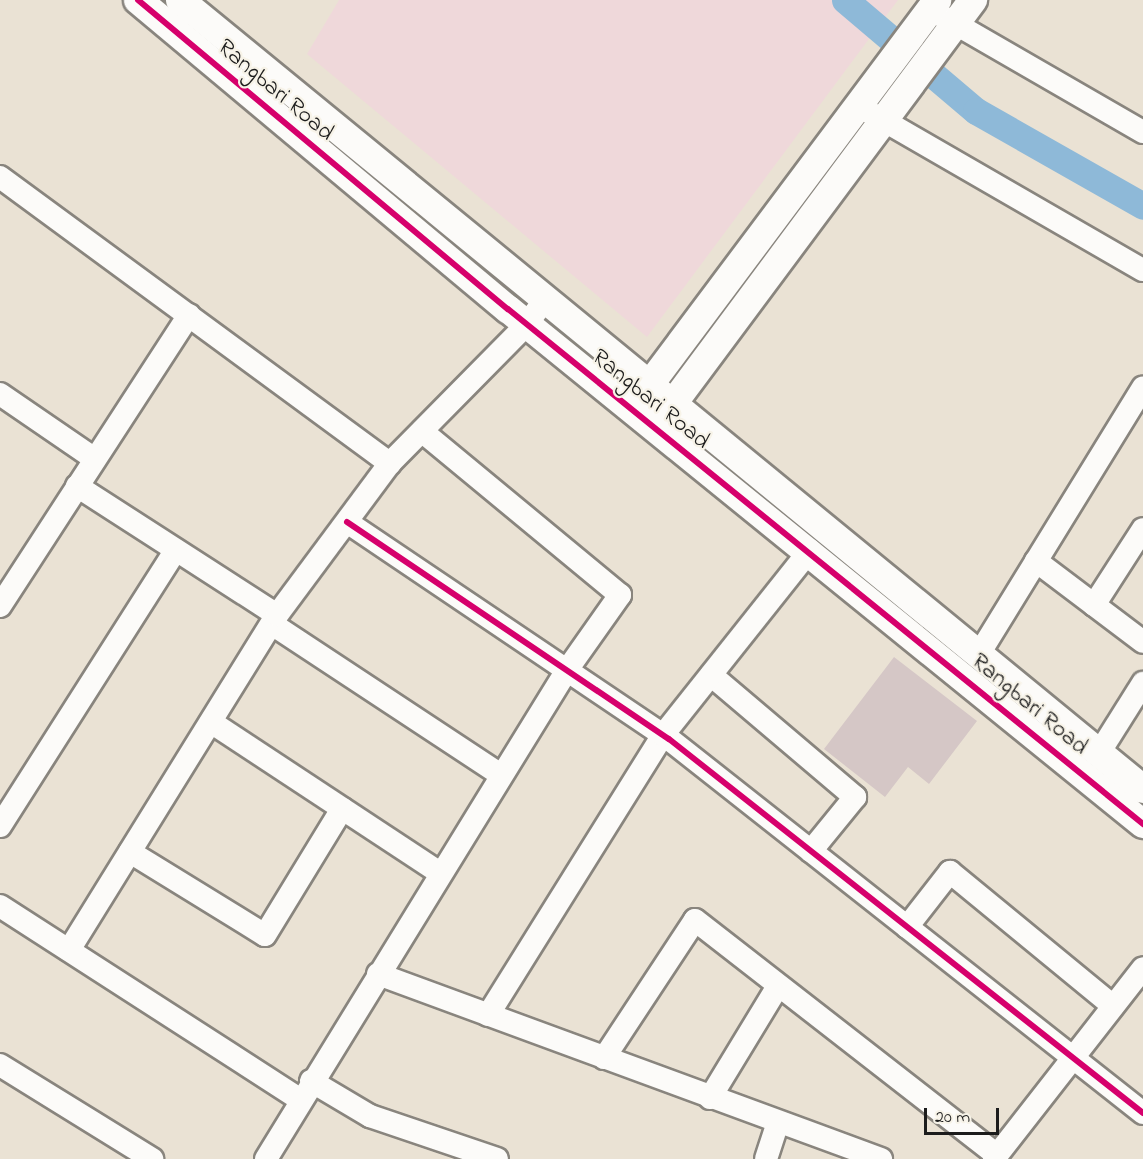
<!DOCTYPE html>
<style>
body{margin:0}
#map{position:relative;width:1143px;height:1159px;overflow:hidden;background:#eae2d4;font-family:"Indie Flower",sans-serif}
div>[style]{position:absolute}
.built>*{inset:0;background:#efd8da}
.canal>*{height:27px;margin:-13.5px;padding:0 13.5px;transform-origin:13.5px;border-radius:13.5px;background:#8eb9d8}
.building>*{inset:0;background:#d5c7c6}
.roads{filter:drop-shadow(2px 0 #89857e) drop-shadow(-2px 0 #89857e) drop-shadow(0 2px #89857e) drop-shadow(0 -2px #89857e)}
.minor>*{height:22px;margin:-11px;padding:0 11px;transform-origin:11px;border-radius:11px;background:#fcfbf9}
.tertiary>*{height:28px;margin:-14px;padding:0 14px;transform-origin:14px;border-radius:14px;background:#fcfbf9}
.cycleway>*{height:6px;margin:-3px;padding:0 3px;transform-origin:3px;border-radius:3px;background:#d6006c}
span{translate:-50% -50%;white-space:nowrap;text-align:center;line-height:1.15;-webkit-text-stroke:4.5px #f7f3e8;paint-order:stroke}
.street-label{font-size:24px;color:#1c1c1c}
.scale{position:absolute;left:924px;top:1108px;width:75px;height:27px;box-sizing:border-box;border:3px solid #1c1c1c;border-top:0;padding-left:8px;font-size:18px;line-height:21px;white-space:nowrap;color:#1c1c1c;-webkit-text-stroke:4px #f7f3e8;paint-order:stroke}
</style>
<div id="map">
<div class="built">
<div style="clip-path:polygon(339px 0,898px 0,647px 337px,307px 54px)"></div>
</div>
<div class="canal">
<div style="left:845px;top:0;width:172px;rotate:40.3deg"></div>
<div style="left:976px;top:111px;width:192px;rotate:29.6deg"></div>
</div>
<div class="building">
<div style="clip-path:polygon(894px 657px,977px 721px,929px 784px,908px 767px,885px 797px,824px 749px)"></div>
</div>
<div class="roads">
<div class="minor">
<div style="left:942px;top:16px;width:232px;rotate:30deg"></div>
<div style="left:869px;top:112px;width:316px;rotate:30deg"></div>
<div style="left:0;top:177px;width:484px;rotate:36.3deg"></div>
<div style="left:0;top:394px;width:115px;rotate:34.4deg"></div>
<div style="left:77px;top:486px;width:238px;rotate:32.8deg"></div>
<div style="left:347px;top:522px;width:388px;rotate:34deg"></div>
<div style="left:669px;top:739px;width:604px;rotate:38.27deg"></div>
<div style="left:1036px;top:561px;width:134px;rotate:37.1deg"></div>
<div style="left:1094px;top:605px;width:90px;rotate:-57.2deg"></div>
<div style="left:0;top:606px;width:347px;rotate:-57deg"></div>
<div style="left:272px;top:624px;width:274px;rotate:33.4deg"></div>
<div style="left:979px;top:654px;width:313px;rotate:-58.4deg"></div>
<div style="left:711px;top:675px;width:189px;rotate:40.3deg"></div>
<div style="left:855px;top:797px;width:70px;rotate:129.2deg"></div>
<div style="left:211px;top:722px;width:274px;rotate:33.4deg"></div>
<div style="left:1099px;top:753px;width:83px;rotate:-57.8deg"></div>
<div style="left:0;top:826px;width:327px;rotate:-57.5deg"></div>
<div style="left:130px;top:852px;width:158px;rotate:31.6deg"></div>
<div style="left:265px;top:935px;width:148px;rotate:-58.6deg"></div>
<div style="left:0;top:906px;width:357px;rotate:32.8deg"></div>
<div style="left:907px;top:927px;width:70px;rotate:-52deg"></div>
<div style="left:950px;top:872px;width:211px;rotate:39.4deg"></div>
<div style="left:69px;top:950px;width:394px;rotate:-58.2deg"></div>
<div style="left:277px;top:615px;width:189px;rotate:-53.4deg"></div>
<div style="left:390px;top:463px;width:195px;rotate:-45.4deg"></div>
<div style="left:527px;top:324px;width:31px;rotate:-54deg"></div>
<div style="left:378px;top:974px;width:536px;rotate:20.19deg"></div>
<div style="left:488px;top:1015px;width:330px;rotate:-58deg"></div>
<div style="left:663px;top:735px;width:236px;rotate:-51.5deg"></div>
<div style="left:604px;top:1058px;width:165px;rotate:-56.6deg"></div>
<div style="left:695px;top:920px;width:383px;rotate:37.9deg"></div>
<div style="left:0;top:1065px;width:179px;rotate:31.7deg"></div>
<div style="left:311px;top:1081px;width:69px;rotate:30.7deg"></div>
<div style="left:370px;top:1116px;width:134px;rotate:18.7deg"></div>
<div style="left:710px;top:1098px;width:131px;rotate:-58.7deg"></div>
<div style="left:266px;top:1159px;width:574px;rotate:-58.39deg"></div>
<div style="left:567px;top:670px;width:92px;rotate:-54.8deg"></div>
<div style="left:620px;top:595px;width:257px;rotate:-140.4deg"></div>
<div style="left:766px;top:1159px;width:38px;rotate:-72deg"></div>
<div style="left:994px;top:1159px;width:242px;rotate:-52deg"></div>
</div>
<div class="tertiary">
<div style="left:138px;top:0;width:482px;rotate:39.9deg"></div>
<div style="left:508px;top:309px;width:818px;rotate:39.04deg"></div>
<div style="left:180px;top:0;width:1245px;rotate:39.33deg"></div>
<div style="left:639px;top:399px;width:498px;rotate:-53.2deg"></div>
<div style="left:663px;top:417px;width:520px;rotate:-53.37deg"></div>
</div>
</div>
<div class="cycleway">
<div style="left:138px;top:0;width:482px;rotate:39.9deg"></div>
<div style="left:508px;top:309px;width:818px;rotate:39.04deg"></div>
<div style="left:347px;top:522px;width:388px;rotate:34deg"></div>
<div style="left:669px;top:739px;width:604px;rotate:38.27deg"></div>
</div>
<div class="street-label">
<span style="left:275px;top:91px;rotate:40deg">Rangbari Road</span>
<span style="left:650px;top:400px;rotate:39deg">Rangbari Road</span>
<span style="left:1029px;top:705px;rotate:40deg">Rangbari Road</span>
</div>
<div class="scale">20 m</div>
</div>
